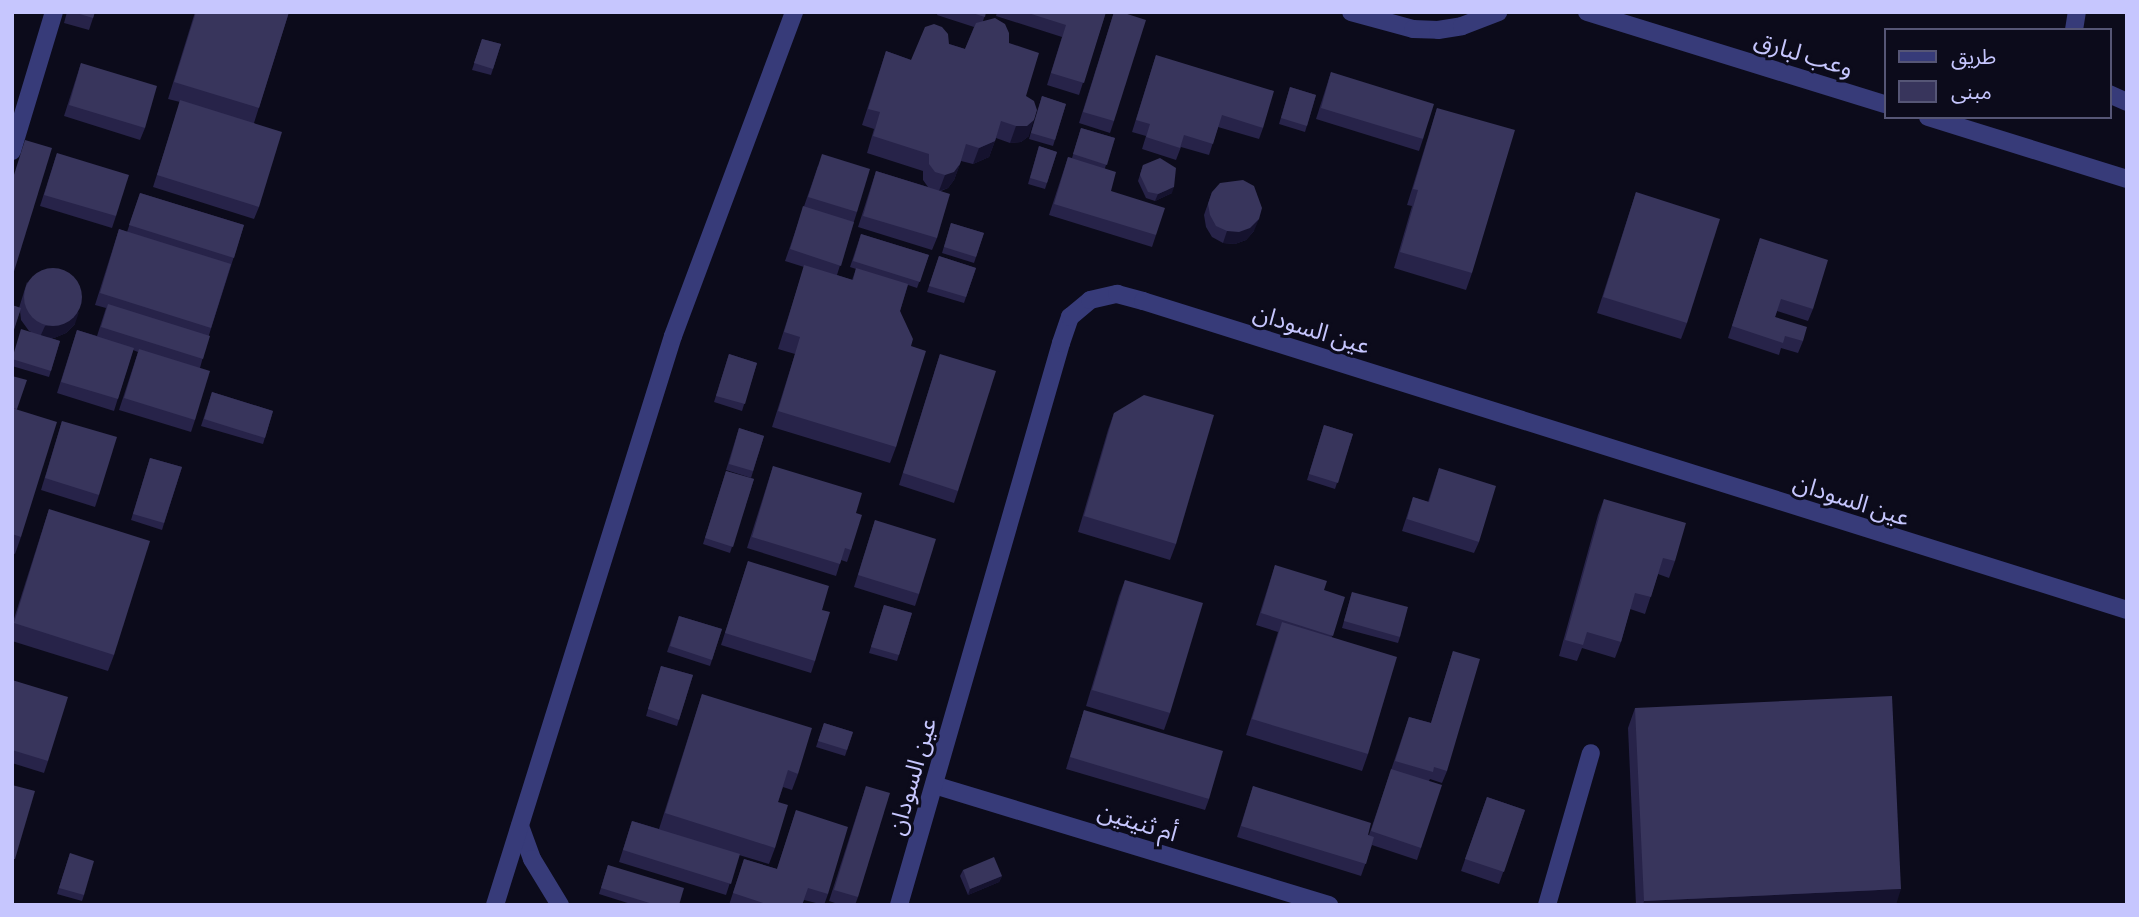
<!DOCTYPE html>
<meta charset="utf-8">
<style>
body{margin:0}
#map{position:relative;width:2139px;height:917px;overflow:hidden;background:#0c0b1b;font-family:Barlow,"Noto Sans Arabic",sans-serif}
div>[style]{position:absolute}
.service>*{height:18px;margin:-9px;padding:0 9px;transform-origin:9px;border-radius:9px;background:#373b79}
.minor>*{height:18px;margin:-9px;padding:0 9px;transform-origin:9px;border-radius:9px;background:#373b79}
.wall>*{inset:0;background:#272349}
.shaded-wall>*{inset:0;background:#15122e}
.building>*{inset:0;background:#38355c}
.round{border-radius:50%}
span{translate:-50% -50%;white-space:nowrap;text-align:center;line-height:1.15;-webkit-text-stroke:6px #0c0b1b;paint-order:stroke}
.street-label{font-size:24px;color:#c6c6fe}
.frame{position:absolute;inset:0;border:14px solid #c6c6fe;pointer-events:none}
.legend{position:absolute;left:1884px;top:28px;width:228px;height:91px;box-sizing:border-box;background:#0c0b1b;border:2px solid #565676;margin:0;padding:9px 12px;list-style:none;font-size:21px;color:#c6c6fe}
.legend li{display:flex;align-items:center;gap:14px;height:35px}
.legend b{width:35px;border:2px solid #565676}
</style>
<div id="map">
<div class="service">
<div style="left:1547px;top:905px;width:158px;rotate:-73.9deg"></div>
</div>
<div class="minor">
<div style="left:1351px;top:12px;width:64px;rotate:15.3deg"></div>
<div style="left:1413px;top:29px;width:25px;rotate:2deg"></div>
<div style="left:1438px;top:30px;width:24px;rotate:-9deg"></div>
<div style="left:1462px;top:26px;width:39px;rotate:-21deg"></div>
<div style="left:1587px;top:12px;width:312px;rotate:17.2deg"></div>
<div style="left:2074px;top:30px;width:18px;rotate:-81deg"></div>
<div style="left:2109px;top:94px;width:20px;rotate:24deg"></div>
<div style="left:1928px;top:117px;width:208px;rotate:17.3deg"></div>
<div style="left:12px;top:151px;width:145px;rotate:-73.2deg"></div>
<div style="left:934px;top:785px;width:413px;rotate:16.9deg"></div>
<div style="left:520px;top:826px;width:35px;rotate:70deg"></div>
<div style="left:532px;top:859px;width:54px;rotate:58.7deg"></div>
<div style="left:495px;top:905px;width:596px;rotate:-72.63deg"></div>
<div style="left:673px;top:336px;width:346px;rotate:-69.5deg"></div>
<div style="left:899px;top:905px;width:585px;rotate:-73.92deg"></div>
<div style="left:1061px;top:343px;width:28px;rotate:-71deg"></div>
<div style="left:1070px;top:317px;width:26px;rotate:-40deg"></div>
<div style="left:1090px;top:300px;width:28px;rotate:-13deg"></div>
<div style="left:1117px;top:294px;width:27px;rotate:15deg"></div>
<div style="left:1143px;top:301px;width:1031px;rotate:17.43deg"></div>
</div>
<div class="wall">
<div style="clip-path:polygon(67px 12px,95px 12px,89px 30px,64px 23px)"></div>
<div style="clip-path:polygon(195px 12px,289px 12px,254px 123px,259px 207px,254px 219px,153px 187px,180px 102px,168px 99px)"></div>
<div style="clip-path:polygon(938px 12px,986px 12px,983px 21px,1009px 43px,1026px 96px,1029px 136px,1021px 142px,1010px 143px,996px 138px,989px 157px,973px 164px,961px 161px,954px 180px,948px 188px,941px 191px,937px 238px,932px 250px,858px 227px,876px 171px,928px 187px,923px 180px,923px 171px,867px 153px,874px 129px,862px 125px,886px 51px,911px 60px,949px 44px,965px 49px,974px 27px,937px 15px)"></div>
<div style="clip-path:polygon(997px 12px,1106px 12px,1079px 95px,1047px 85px,1062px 37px,996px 16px)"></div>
<div style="clip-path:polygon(1114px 12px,1114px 121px,1110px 133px,1079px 123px)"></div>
<div style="clip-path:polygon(482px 39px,501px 44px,491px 75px,472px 70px)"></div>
<div style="clip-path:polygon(1156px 55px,1263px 128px,1259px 139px,1218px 127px,1209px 155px,1181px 147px,1176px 160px,1142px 149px,1146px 136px,1132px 132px)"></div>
<div style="clip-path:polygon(81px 63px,145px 128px,140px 140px,64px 116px)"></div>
<div style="clip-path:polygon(1331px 72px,1423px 139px,1419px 151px,1316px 119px)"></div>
<div style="clip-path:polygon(1290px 87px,1316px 95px,1305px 132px,1279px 124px)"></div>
<div style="clip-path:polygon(1042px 96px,1066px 104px,1053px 146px,1029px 139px)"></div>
<div style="clip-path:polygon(1437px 108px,1472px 273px,1466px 290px,1394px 268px,1412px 206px,1407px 205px)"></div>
<div style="clip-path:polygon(1081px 128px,1115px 138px,1105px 168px,1111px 191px,1156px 235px,1152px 247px,1049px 215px,1068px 157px,1072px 158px)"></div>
<div style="clip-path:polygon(1039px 146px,1057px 152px,1045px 189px,1028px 184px)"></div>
<div style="clip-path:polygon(57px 153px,116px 216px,112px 228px,40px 206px)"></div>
<div style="clip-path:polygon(1143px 165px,1172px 193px,1155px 201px,1146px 198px,1138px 181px)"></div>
<div style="clip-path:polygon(818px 166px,857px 212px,837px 275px,852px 280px,856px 269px,850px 267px,861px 234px,929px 255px,917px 288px,908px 285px,900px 311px,911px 346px,896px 447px,890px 463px,772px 427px,795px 354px,778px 349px,804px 267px,785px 261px)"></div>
<div style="clip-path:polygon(1212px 192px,1254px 231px,1246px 240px,1235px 244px,1223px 243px,1212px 237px,1206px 227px,1204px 215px)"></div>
<div style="clip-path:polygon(1636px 192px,1687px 323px,1681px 339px,1597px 313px)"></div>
<div style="clip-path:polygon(140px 193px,244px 225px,209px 335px,200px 368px,195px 420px,191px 432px,119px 410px,138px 352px,133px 350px,114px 411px,57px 393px,77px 330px,97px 336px,106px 308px,95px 305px,119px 229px,127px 232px)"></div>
<div style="clip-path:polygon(951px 223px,984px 233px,974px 263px,942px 253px)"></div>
<div style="clip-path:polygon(1760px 238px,1813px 309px,1808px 321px,1777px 311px,1775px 317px,1803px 341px,1798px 353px,1781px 348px,1779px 355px,1728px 338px)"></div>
<div style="clip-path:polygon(939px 256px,976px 268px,964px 303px,927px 292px)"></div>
<div style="clip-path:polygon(27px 282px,75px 324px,66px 333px,54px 338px,51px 338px,60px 341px,49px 377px,12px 366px,12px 358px,31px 332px,29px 331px,21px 320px,20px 311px,12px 334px,12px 305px,19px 308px)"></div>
<div style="clip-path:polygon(729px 354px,757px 363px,742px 411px,714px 402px)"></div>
<div style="clip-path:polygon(940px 354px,958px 491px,954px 503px,899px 485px)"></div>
<div style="clip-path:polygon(12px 376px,17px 409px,21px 537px,15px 554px,12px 553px)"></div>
<div style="clip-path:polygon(212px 392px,273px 411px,263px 444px,201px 426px)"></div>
<div style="clip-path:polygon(1114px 413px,1176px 544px,1170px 560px,1078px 532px,1108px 430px)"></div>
<div style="clip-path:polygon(62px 421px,99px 495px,95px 507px,41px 490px)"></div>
<div style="clip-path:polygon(1324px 425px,1353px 434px,1335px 489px,1307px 480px)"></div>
<div style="clip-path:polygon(739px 428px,764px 436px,751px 478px,726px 470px)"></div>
<div style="clip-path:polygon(150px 458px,182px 467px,162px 530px,131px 520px)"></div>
<div style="clip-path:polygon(773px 466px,856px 513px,851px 550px,847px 562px,841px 560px,836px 576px,747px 548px)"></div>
<div style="clip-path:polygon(1439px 468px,1479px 542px,1474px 553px,1402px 531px,1413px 497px,1428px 502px)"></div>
<div style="clip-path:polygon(726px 471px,754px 479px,730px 553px,703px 544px)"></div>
<div style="clip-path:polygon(1604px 499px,1675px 561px,1669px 578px,1658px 574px,1645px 614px,1630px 609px,1621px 642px,1615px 658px,1582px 648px,1577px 661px,1559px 656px,1598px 515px)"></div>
<div style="clip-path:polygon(49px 509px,114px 655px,108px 671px,12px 641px,12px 625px)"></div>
<div style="clip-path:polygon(875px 520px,919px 594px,915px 606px,854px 587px)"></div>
<div style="clip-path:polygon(748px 561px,822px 610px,815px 661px,811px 673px,721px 645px)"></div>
<div style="clip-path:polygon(1275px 565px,1324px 590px,1332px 637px,1368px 754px,1362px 771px,1246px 735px,1278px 632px,1256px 625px)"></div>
<div style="clip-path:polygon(1125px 580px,1170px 713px,1164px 730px,1086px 706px,1119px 596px)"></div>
<div style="clip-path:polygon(1352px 592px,1400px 637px,1398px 643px,1342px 628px)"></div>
<div style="clip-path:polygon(884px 605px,912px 613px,897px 661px,869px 653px)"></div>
<div style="clip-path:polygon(679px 616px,722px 629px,710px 666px,667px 652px)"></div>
<div style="clip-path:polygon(1453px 651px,1447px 771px,1442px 783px,1430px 779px,1429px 781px,1421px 848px,1417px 860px,1372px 845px,1361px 876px,1237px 837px,1253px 786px,1369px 835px,1409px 717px,1431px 723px)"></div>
<div style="clip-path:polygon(661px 666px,693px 675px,677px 726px,646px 716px)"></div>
<div style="clip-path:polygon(12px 680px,48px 761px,44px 773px,12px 763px)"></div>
<div style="clip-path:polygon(702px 694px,798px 774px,792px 790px,783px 787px,778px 802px,775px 848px,769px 864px,739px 855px,726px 895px,619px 862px,632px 821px,659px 829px)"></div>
<div style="clip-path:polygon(1635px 708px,1896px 905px,1636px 905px,1628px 728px)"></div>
<div style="clip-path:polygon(1084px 710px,1209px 799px,1205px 810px,1066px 769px)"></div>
<div style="clip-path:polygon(824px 723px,853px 732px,845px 756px,816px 747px)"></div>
<div style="clip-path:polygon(866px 786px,858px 897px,855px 905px,841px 905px,829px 901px)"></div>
<div style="clip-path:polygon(1487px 797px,1525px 810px,1499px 884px,1461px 871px)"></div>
<div style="clip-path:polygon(796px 810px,828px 894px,824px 905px,804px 900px,802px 905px,729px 905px,744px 859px,777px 869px)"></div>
<div style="clip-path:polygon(70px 853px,84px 895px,82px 901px,57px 894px)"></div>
<div style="clip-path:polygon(608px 865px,679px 905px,634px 905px,599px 894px)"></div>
<div style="clip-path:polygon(963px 870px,1002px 876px,999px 882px,968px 895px,960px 876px)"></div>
</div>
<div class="shaded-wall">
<div style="clip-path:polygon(1034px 120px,1029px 136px,1021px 142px,1010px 143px,1016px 126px)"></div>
<div style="clip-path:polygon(995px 141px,989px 157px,973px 164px,979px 148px)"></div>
<div style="clip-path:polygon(960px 164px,954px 180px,948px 188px,939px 191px,945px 175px)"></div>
<div style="clip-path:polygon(1174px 187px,1172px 193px,1155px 201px,1158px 194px)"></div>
<div style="clip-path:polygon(1259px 219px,1254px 231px,1246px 240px,1235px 244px,1223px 243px,1227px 231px)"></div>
<div style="clip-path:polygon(79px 312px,75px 324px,66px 333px,54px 338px,40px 337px,45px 326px)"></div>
<div style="clip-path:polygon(1002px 876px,999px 882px,968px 895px,970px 889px)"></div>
<div style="clip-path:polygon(1901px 889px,1896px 905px,1643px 905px,1644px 901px)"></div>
</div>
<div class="building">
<div style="clip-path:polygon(73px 12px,95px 12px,93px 18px)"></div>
<div style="clip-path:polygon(196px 12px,289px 12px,259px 108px,174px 82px)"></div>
<div style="clip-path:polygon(969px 12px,986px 12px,985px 17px)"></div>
<div style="clip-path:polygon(1025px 12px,1106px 12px,1084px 83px,1051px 73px,1066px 25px)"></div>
<div style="clip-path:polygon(1114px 12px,1121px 12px,1146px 20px,1114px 121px,1083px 112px)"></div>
<div style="clip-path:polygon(995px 18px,1005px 24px,1009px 33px,1009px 43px,1039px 53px,1026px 96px,1034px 101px,1037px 110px,1034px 120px,1027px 126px,1016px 126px,1001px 121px,995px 141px,979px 148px,966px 144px,960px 164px,954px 172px,945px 175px,935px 172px,929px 164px,929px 154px,873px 136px,880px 112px,868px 109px,886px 51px,911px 60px,925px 27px,934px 24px,942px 27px,948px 34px,949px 44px,965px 49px,976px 23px)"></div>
<div style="clip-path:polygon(482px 39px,501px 44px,493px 69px,474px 63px)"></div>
<div style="clip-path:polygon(1156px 55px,1274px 91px,1263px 128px,1222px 115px,1213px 144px,1184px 135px,1180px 148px,1146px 137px,1150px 124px,1136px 120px)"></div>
<div style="clip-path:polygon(81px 63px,157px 86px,145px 128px,69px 105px)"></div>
<div style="clip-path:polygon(1331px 72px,1434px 104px,1423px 139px,1321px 108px)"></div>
<div style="clip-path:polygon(1290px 87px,1316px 95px,1307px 126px,1281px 118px)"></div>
<div style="clip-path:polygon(1042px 96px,1066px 104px,1055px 140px,1031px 133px)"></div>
<div style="clip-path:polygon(180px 100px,282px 132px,259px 207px,157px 175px)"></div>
<div style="clip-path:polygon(1437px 108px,1515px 130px,1472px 273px,1400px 252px,1418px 190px,1413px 189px)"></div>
<div style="clip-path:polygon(1081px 128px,1115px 138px,1107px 165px,1073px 154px)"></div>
<div style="clip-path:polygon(25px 140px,52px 148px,12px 278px,12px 181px)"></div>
<div style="clip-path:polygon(1039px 146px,1057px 152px,1047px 183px,1030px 178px)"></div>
<div style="clip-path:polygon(57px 153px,129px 175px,116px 216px,44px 195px)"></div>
<div style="clip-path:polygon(822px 154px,870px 169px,857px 212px,808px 197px)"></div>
<div style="clip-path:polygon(1068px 157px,1116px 172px,1111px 191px,1165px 208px,1156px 235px,1054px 204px)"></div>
<div style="clip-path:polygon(1160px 158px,1176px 168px,1174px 187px,1158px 194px,1148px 192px,1140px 175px,1143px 165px)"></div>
<div style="clip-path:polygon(876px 171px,950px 194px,937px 238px,863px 216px)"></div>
<div style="clip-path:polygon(1243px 180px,1254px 186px,1262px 208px,1259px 219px,1250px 228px,1239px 232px,1227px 231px,1216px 226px,1210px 215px,1208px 204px,1212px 192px,1220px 183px)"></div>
<div style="clip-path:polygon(1636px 192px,1720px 219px,1687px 323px,1603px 297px)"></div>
<div style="clip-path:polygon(140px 193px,244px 225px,234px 258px,129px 225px)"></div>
<div style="clip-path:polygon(803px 206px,854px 222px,841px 266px,790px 249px)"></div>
<div style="clip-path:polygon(951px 223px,984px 233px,976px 257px,944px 247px)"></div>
<div style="clip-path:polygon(119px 229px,231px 264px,211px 328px,100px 293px)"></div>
<div style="clip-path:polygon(861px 234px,929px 255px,920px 282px,853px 261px)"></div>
<div style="clip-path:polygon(1760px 238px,1828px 260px,1813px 309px,1781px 299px,1775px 317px,1807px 327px,1803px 341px,1785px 336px,1783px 343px,1732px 326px)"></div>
<div style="clip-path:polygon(939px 256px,976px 268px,966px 297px,929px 286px)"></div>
<div style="clip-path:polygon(804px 265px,853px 280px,856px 268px,908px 284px,900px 311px,913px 339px,911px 346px,926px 351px,896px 447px,778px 411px,800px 337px,784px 332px)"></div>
<div class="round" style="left:24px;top:268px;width:58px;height:58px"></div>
<div style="clip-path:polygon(108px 304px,210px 336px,203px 359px,101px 327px)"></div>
<div style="clip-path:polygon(12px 305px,21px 308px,13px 333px,12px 332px)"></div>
<div style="clip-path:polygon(21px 329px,60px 341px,51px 371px,12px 359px)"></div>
<div style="clip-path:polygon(77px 330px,134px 348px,118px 399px,61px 382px)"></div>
<div style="clip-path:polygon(139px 349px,210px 371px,195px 420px,124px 398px)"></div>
<div style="clip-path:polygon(729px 354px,757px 363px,745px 404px,716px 396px)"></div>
<div style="clip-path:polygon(940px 354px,996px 371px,958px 491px,903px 473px)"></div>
<div style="clip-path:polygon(12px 376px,27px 380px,17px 409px,12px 408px)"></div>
<div style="clip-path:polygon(212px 392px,273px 411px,265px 438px,204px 419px)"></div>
<div style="clip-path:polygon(1144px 395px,1214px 415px,1176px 544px,1084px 516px,1114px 413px)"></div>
<div style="clip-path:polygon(12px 408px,57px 422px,21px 537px,12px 534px)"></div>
<div style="clip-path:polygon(62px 421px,117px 437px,99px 495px,45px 478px)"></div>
<div style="clip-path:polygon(1324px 425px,1353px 434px,1338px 483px,1309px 474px)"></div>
<div style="clip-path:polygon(739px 428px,764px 436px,753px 471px,729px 464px)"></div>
<div style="clip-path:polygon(150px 458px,182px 467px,164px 523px,133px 514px)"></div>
<div style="clip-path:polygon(773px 466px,862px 493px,856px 513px,862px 515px,851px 550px,845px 548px,840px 564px,752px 537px)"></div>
<div style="clip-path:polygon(1439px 468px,1496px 486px,1479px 542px,1407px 519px,1413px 497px,1429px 502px)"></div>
<div style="clip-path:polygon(726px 471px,754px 479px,733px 547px,705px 538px)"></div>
<div style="clip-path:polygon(1604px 499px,1686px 523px,1675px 561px,1663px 558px,1651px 597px,1635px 593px,1621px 642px,1587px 632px,1583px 645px,1565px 640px)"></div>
<div style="clip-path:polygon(49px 509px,150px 541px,114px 655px,14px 623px)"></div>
<div style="clip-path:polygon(875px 520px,936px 539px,919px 594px,858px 575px)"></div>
<div style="clip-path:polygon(748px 561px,829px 586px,822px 610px,830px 612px,815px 661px,725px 633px)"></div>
<div style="clip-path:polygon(1275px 565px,1327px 581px,1324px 590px,1345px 597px,1333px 636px,1261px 613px)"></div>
<div style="clip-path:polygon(1125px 580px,1203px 603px,1170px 713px,1092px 690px)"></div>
<div style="clip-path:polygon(1352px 592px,1408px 607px,1400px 637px,1344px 621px)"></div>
<div style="clip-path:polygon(884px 605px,912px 613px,899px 655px,871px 647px)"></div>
<div style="clip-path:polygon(679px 616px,722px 629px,712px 660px,670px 646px)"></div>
<div style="clip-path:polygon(1282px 622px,1397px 657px,1368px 754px,1252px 719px)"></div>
<div style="clip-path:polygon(1453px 651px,1480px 659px,1447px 771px,1434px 767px,1433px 772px,1395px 761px,1409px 717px,1431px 723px)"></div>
<div style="clip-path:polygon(661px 666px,693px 675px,679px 720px,648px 709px)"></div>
<div style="clip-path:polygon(12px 680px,68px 697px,48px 761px,12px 750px)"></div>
<div style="clip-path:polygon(702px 694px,812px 728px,798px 774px,788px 770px,778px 802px,788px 805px,775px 848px,665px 813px)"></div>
<div style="clip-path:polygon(1892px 696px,1901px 889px,1644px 901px,1635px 708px)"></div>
<div style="clip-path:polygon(1084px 710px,1223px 751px,1209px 799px,1070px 757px)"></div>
<div style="clip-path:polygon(824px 723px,853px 732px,847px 750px,818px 741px)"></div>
<div style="clip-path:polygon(1391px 769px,1442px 785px,1421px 848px,1371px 831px)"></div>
<div style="clip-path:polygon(12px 785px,35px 791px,15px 859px,12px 859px)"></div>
<div style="clip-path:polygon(866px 786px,890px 793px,858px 897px,834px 890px)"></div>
<div style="clip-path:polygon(1253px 786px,1371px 823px,1368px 835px,1374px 837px,1366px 864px,1241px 826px)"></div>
<div style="clip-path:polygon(1487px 797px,1525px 810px,1504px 872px,1465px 859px)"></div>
<div style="clip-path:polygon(796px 810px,848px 827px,828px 894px,808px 888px,802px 905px,769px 905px,733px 893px,744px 859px,777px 869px)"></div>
<div style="clip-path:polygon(632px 821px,740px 854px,731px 884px,623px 850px)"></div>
<div style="clip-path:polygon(70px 853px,94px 861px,84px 895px,59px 888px)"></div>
<div style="clip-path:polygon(994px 857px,1002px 876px,970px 889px,963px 870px)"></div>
<div style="clip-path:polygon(608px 865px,684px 888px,679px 905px,656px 905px,601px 888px)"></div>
</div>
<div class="street-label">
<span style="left:1804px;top:53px;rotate:17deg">وعب لبارق</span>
<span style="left:1312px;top:328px;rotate:17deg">عين السودان</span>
<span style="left:1852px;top:499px;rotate:18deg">عين السودان</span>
<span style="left:911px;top:776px;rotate:-74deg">عين السودان</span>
<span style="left:1138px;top:821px;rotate:17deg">أم ثنيتين</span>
</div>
<div class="frame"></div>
<ul class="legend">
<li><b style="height:9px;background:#373b79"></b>طريق</li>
<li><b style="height:19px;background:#38355c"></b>مبنى</li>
</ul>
</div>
